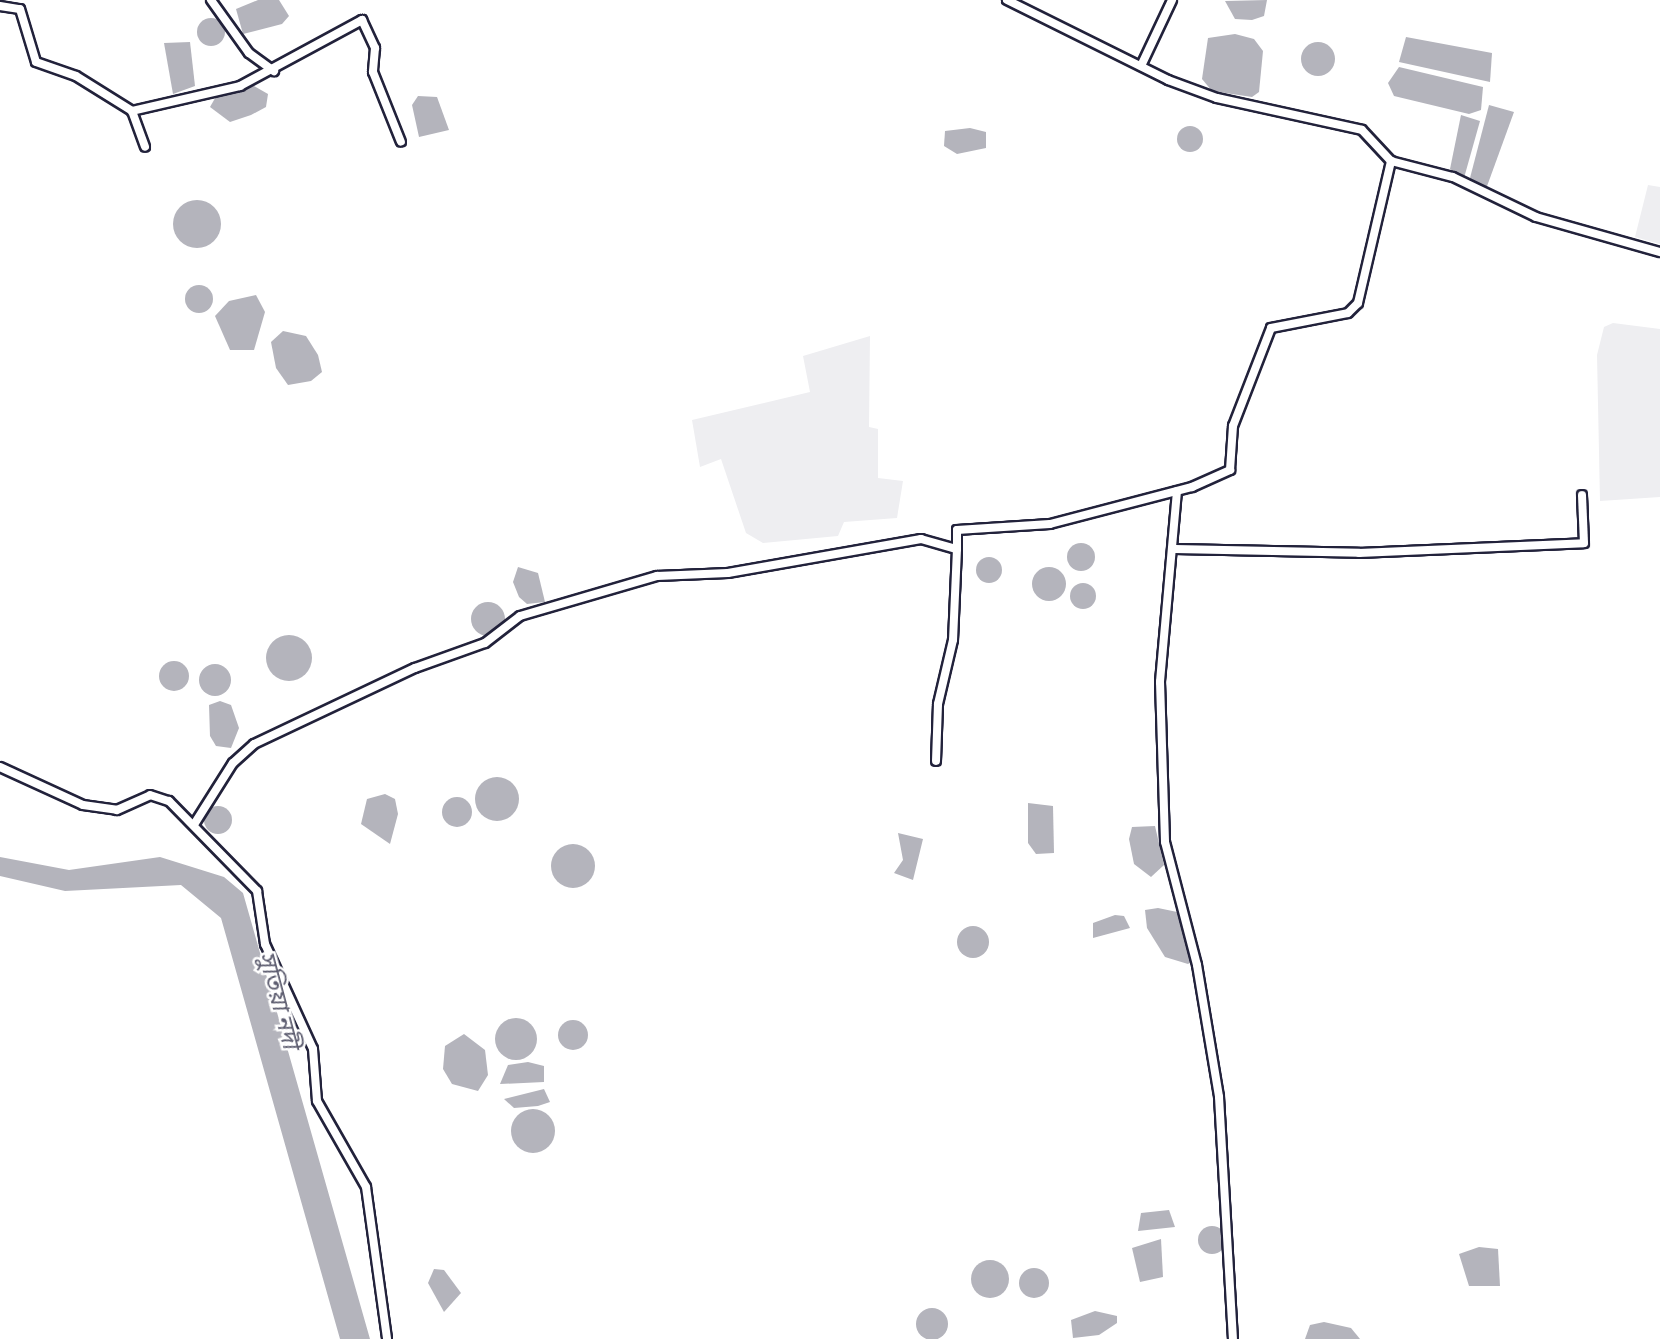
<!DOCTYPE html>
<meta charset="utf-8">
<style>
body{margin:0}
#map{position:relative;width:1660px;height:1339px;overflow:hidden;background:#fff;font-family:"Patrick Hand","Noto Sans Bengali",sans-serif}
div>[style]{position:absolute}
.built>*{inset:0;background:#eeeef1}
.water>*{inset:0;background:#b4b4bc}
.round{border-radius:50%}
.roads{filter:drop-shadow(2px 0 #22223b) drop-shadow(-2px 0 #22223b) drop-shadow(0 2px #22223b) drop-shadow(0 -2px #22223b)}
.minor>*{height:8px;margin:-4px;padding:0 4px;transform-origin:4px;border-radius:4px;background:#fff}
span{translate:-50% -50%;white-space:nowrap;text-align:center;line-height:1.15;-webkit-text-stroke:5px #fff;paint-order:stroke}
.water-label{font-size:24px;color:#5c5c6f;font-style:italic}
</style>
<div id="map">
<div class="built">
<div style="clip-path:polygon(1648px 185px,1660px 187px,1660px 244px,1635px 237px)"></div>
<div style="clip-path:polygon(1613px 323px,1660px 329px,1660px 497px,1600px 501px,1597px 355px,1604px 327px)"></div>
<div style="clip-path:polygon(870px 336px,869px 427px,878px 429px,878px 478px,903px 481px,897px 518px,844px 522px,838px 536px,763px 543px,746px 533px,721px 459px,700px 467px,692px 420px,810px 392px,803px 356px)"></div>
</div>
<div class="water">
<div style="clip-path:polygon(258px 0,279px 0,289px 16px,282px 24px,243px 34px,236px 9px)"></div>
<div style="clip-path:polygon(1267px 0,1264px 16px,1252px 20px,1235px 19px,1225px 1px)"></div>
<div class="round" style="left:197px;top:18px;width:28px;height:28px"></div>
<div style="clip-path:polygon(1235px 34px,1254px 39px,1263px 51px,1259px 92px,1252px 97px,1212px 91px,1202px 79px,1208px 38px)"></div>
<div style="clip-path:polygon(1406px 37px,1492px 53px,1490px 82px,1399px 62px)"></div>
<div style="clip-path:polygon(190px 42px,195px 86px,173px 94px,164px 43px)"></div>
<div class="round" style="left:1301px;top:42px;width:34px;height:34px"></div>
<div style="clip-path:polygon(1399px 67px,1483px 87px,1481px 110px,1469px 114px,1394px 96px,1388px 83px)"></div>
<div style="clip-path:polygon(254px 86px,268px 94px,266px 107px,251px 115px,230px 122px,210px 107px,218px 93px)"></div>
<div style="clip-path:polygon(418px 96px,437px 97px,449px 130px,419px 137px,412px 105px)"></div>
<div style="clip-path:polygon(1489px 105px,1514px 112px,1486px 189px,1470px 178px)"></div>
<div style="clip-path:polygon(1461px 115px,1480px 121px,1464px 178px,1450px 169px)"></div>
<div class="round" style="left:1177px;top:126px;width:26px;height:26px"></div>
<div style="clip-path:polygon(970px 128px,986px 132px,986px 148px,957px 154px,944px 146px,945px 131px)"></div>
<div class="round" style="left:173px;top:200px;width:48px;height:48px"></div>
<div class="round" style="left:185px;top:285px;width:28px;height:28px"></div>
<div style="clip-path:polygon(256px 295px,265px 312px,254px 350px,230px 350px,215px 316px,229px 301px)"></div>
<div style="clip-path:polygon(283px 331px,306px 336px,318px 355px,322px 372px,311px 381px,288px 385px,276px 368px,271px 342px)"></div>
<div class="round" style="left:1067px;top:543px;width:28px;height:28px"></div>
<div class="round" style="left:976px;top:557px;width:26px;height:26px"></div>
<div class="round" style="left:1032px;top:567px;width:34px;height:34px"></div>
<div style="clip-path:polygon(518px 567px,538px 573px,545px 602px,527px 604px,519px 597px,513px 582px)"></div>
<div class="round" style="left:1070px;top:583px;width:26px;height:26px"></div>
<div class="round" style="left:471px;top:602px;width:34px;height:34px"></div>
<div class="round" style="left:266px;top:635px;width:46px;height:46px"></div>
<div class="round" style="left:159px;top:661px;width:30px;height:30px"></div>
<div class="round" style="left:199px;top:664px;width:32px;height:32px"></div>
<div style="clip-path:polygon(220px 701px,231px 705px,239px 728px,231px 748px,216px 746px,210px 736px,209px 705px)"></div>
<div class="round" style="left:475px;top:777px;width:44px;height:44px"></div>
<div style="clip-path:polygon(385px 794px,395px 799px,398px 814px,390px 844px,361px 824px,367px 799px)"></div>
<div class="round" style="left:442px;top:797px;width:30px;height:30px"></div>
<div style="clip-path:polygon(1028px 803px,1053px 806px,1054px 853px,1036px 854px,1028px 843px)"></div>
<div class="round" style="left:204px;top:806px;width:28px;height:28px"></div>
<div style="clip-path:polygon(1155px 826px,1164px 865px,1151px 877px,1134px 864px,1129px 839px,1132px 827px)"></div>
<div style="clip-path:polygon(898px 833px,923px 839px,913px 880px,894px 873px,903px 860px)"></div>
<div class="round" style="left:551px;top:844px;width:44px;height:44px"></div>
<div style="clip-path:polygon(0 857px,69px 870px,160px 857px,224px 877px,243px 893px,370px 1339px,340px 1339px,221px 918px,181px 885px,65px 891px,0 876px)"></div>
<div style="clip-path:polygon(1158px 908px,1182px 913px,1193px 961px,1188px 964px,1165px 957px,1147px 928px,1145px 910px)"></div>
<div style="clip-path:polygon(1115px 915px,1124px 916px,1130px 928px,1093px 938px,1093px 923px)"></div>
<div class="round" style="left:957px;top:926px;width:32px;height:32px"></div>
<div class="round" style="left:495px;top:1018px;width:42px;height:42px"></div>
<div class="round" style="left:558px;top:1020px;width:30px;height:30px"></div>
<div style="clip-path:polygon(464px 1034px,485px 1050px,488px 1075px,478px 1091px,452px 1084px,443px 1069px,445px 1046px)"></div>
<div style="clip-path:polygon(528px 1062px,544px 1066px,544px 1082px,500px 1084px,508px 1065px)"></div>
<div style="clip-path:polygon(544px 1089px,550px 1102px,538px 1106px,514px 1108px,504px 1099px)"></div>
<div class="round" style="left:511px;top:1109px;width:44px;height:44px"></div>
<div style="clip-path:polygon(1169px 1210px,1175px 1227px,1138px 1231px,1141px 1213px)"></div>
<div class="round" style="left:1198px;top:1226px;width:28px;height:28px"></div>
<div style="clip-path:polygon(1161px 1239px,1163px 1277px,1140px 1282px,1132px 1248px)"></div>
<div style="clip-path:polygon(1479px 1247px,1498px 1249px,1500px 1286px,1469px 1286px,1459px 1254px)"></div>
<div class="round" style="left:971px;top:1260px;width:38px;height:38px"></div>
<div class="round" style="left:1019px;top:1268px;width:30px;height:30px"></div>
<div style="clip-path:polygon(434px 1269px,444px 1270px,461px 1293px,444px 1312px,428px 1283px)"></div>
<div class="round" style="left:916px;top:1308px;width:32px;height:32px"></div>
<div style="clip-path:polygon(1095px 1311px,1117px 1316px,1117px 1323px,1099px 1335px,1073px 1338px,1071px 1320px)"></div>
<div style="clip-path:polygon(1324px 1322px,1351px 1328px,1360px 1339px,1305px 1339px,1310px 1325px)"></div>
</div>
<div class="roads">
<div class="minor">
<div style="left:211px;top:0;width:65px;rotate:54.4deg"></div>
<div style="left:249px;top:53px;width:31px;rotate:36deg"></div>
<div style="left:1007px;top:0;width:180px;rotate:26.4deg"></div>
<div style="left:1168px;top:80px;width:52px;rotate:20.2deg"></div>
<div style="left:1217px;top:98px;width:148px;rotate:12.4deg"></div>
<div style="left:1362px;top:130px;width:42px;rotate:46.9deg"></div>
<div style="left:1391px;top:161px;width:64px;rotate:14.5deg"></div>
<div style="left:1453px;top:177px;width:92px;rotate:25.7deg"></div>
<div style="left:1536px;top:217px;width:129px;rotate:15.8deg"></div>
<div style="left:0;top:6px;width:20px;rotate:9deg"></div>
<div style="left:20px;top:9px;width:55px;rotate:73.2deg"></div>
<div style="left:36px;top:62px;width:42px;rotate:19.3deg"></div>
<div style="left:76px;top:76px;width:66px;rotate:32deg"></div>
<div style="left:132px;top:111px;width:38px;rotate:70deg"></div>
<div style="left:1141px;top:66px;width:73px;rotate:-64.8deg"></div>
<div style="left:132px;top:111px;width:111px;rotate:-13deg"></div>
<div style="left:240px;top:86px;width:139px;rotate:-28.4deg"></div>
<div style="left:362px;top:20px;width:31px;rotate:65deg"></div>
<div style="left:375px;top:48px;width:24px;rotate:95deg"></div>
<div style="left:373px;top:72px;width:75px;rotate:68.2deg"></div>
<div style="left:1177px;top:491px;width:192px;rotate:95.1deg"></div>
<div style="left:1160px;top:682px;width:160px;rotate:88.2deg"></div>
<div style="left:1165px;top:842px;width:127px;rotate:75.4deg"></div>
<div style="left:1197px;top:965px;width:134px;rotate:80.5deg"></div>
<div style="left:1219px;top:1097px;width:242px;rotate:86.7deg"></div>
<div style="left:957px;top:549px;width:19px;rotate:-90deg"></div>
<div style="left:957px;top:530px;width:93px;rotate:-3.7deg"></div>
<div style="left:1050px;top:524px;width:147px;rotate:-14.6deg"></div>
<div style="left:1192px;top:487px;width:42px;rotate:-24.1deg"></div>
<div style="left:1230px;top:470px;width:44px;rotate:-86.1deg"></div>
<div style="left:1233px;top:426px;width:105px;rotate:-68.8deg"></div>
<div style="left:1271px;top:328px;width:78px;rotate:-11deg"></div>
<div style="left:1348px;top:313px;width:14px;rotate:-45deg"></div>
<div style="left:1358px;top:303px;width:146px;rotate:-76.9deg"></div>
<div style="left:1175px;top:549px;width:184px;rotate:1.2deg"></div>
<div style="left:1359px;top:553px;width:225px;rotate:-2.5deg"></div>
<div style="left:1584px;top:543px;width:48px;rotate:-92.4deg"></div>
<div style="left:0;top:767px;width:91px;rotate:24.6deg"></div>
<div style="left:83px;top:805px;width:34px;rotate:8deg"></div>
<div style="left:117px;top:810px;width:36px;rotate:-24deg"></div>
<div style="left:150px;top:795px;width:20px;rotate:18deg"></div>
<div style="left:169px;top:801px;width:126px;rotate:45.6deg"></div>
<div style="left:257px;top:891px;width:54px;rotate:81.4deg"></div>
<div style="left:265px;top:944px;width:115px;rotate:65.4deg"></div>
<div style="left:313px;top:1049px;width:52px;rotate:85.6deg"></div>
<div style="left:317px;top:1101px;width:99px;rotate:60.3deg"></div>
<div style="left:366px;top:1187px;width:153px;rotate:82.1deg"></div>
<div style="left:195px;top:823px;width:71px;rotate:-57.7deg"></div>
<div style="left:233px;top:763px;width:28px;rotate:-42deg"></div>
<div style="left:254px;top:744px;width:178px;rotate:-25.3deg"></div>
<div style="left:415px;top:668px;width:74px;rotate:-19.7deg"></div>
<div style="left:485px;top:643px;width:44px;rotate:-37.6deg"></div>
<div style="left:520px;top:616px;width:143px;rotate:-16.3deg"></div>
<div style="left:657px;top:576px;width:71px;rotate:-2.4deg"></div>
<div style="left:728px;top:573px;width:196px;rotate:-10deg"></div>
<div style="left:921px;top:539px;width:37px;rotate:16deg"></div>
<div style="left:957px;top:549px;width:91px;rotate:92.5deg"></div>
<div style="left:953px;top:640px;width:66px;rotate:103.2deg"></div>
<div style="left:938px;top:704px;width:57px;rotate:92deg"></div>
</div>
</div>
<div class="water-label">
<span style="left:279px;top:1000px;rotate:75deg">সুতিয়া নদী</span>
</div>
</div>
